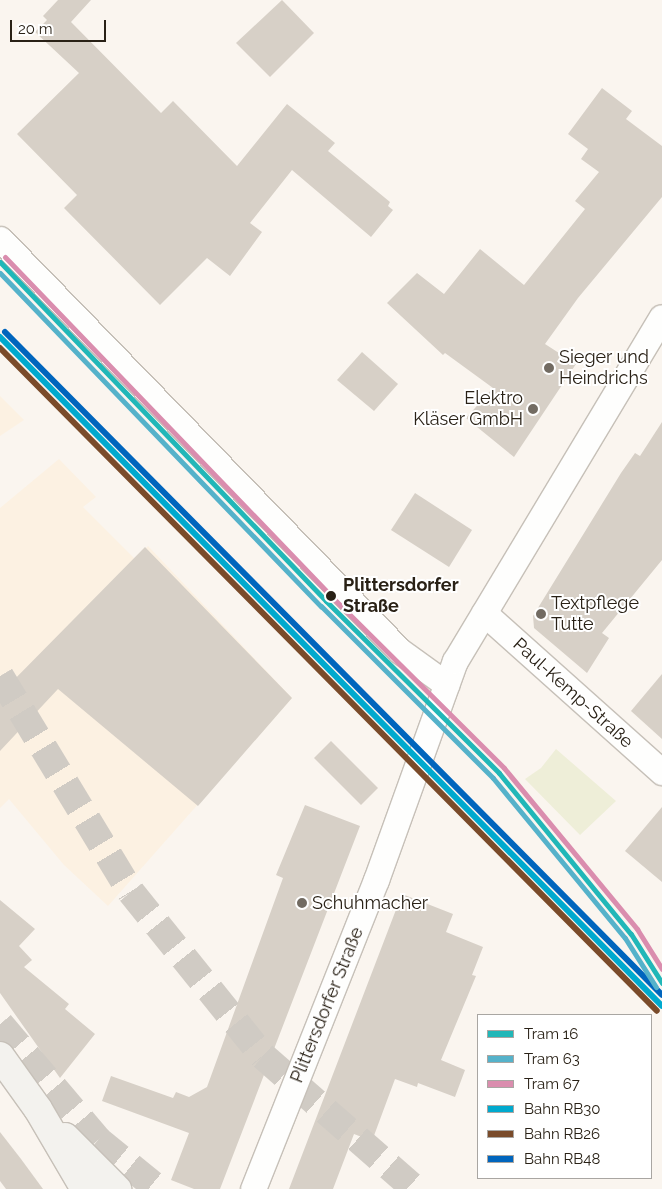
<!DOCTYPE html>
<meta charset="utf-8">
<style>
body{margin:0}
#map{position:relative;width:662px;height:1189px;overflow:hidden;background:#faf5ef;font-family:Raleway,sans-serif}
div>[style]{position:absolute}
.built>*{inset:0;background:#fcf1e2}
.green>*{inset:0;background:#eeeed8}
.building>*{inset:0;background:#d7d0c7}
.primary-tunnel>*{height:28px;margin-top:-14px;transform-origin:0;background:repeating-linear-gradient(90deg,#d0cbc4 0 28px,transparent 0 42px)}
.roads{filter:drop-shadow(1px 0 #c6c0b8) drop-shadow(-1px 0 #c6c0b8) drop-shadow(0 1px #c6c0b8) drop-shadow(0 -1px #c6c0b8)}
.street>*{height:25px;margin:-12.5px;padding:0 12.5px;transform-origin:12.5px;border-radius:12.5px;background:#fefefd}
.secondary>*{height:28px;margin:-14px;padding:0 14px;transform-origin:14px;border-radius:14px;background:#f3f2ee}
.rail-1>*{height:6px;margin:-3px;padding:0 3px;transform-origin:3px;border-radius:3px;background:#00a9ce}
.rail-2>*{height:6px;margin:-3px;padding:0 3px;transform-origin:3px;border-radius:3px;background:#7a4b2a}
.rail-3>*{height:6px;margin:-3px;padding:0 3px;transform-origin:3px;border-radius:3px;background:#0065bd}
.tram-1>*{height:5px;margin:-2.5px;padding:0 2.5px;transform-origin:2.5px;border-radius:2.5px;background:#21b7b8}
.tram-2>*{height:5px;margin:-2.5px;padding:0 2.5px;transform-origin:2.5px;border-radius:2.5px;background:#55b2ca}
.tram-3>*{height:5px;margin:-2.5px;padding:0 2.5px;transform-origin:2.5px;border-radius:2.5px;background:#da8dae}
.dots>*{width:14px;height:14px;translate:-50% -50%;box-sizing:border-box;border:2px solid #fff;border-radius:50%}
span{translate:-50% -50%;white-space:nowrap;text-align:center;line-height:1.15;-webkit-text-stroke:4px #fff;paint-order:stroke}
.poi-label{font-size:18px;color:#292116}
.left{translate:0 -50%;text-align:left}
.right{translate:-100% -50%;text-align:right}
.stop-label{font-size:18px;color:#292116;font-weight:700}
.street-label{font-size:18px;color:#292116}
.legend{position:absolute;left:477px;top:1014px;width:175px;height:165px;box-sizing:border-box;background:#fff;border:1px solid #a9a6a2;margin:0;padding:6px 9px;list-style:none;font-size:15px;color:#292116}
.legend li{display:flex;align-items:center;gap:10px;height:25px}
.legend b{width:25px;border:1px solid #a9a6a2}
.scale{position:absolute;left:10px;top:20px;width:96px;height:22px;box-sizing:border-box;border:2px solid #292116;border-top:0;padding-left:6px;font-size:15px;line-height:18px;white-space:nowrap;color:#292116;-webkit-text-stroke:4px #fff;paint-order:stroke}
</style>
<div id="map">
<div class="built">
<div style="clip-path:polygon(0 396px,24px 420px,0 436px)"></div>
<div style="clip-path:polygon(59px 459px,96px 497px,83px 507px,135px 559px,148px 546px,292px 698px,108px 906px,64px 865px,9px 799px,0 808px,0 508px)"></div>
</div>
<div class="green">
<div style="clip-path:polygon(556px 749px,616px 801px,580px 835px,525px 779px,541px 768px)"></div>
</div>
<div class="building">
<div style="clip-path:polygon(58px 0,91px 0,71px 22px,161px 113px,173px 101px,237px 166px,287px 104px,335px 143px,328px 151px,390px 202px,388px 206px,393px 210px,371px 237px,292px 170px,250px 223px,262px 232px,230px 276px,207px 258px,160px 305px,64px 208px,77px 195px,17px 134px,79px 73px,35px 32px,47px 20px,43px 16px)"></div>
<div style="clip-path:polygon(282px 0,314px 33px,270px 77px,236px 43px)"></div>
<div style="clip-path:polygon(602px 88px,632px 111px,626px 119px,662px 146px,662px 197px,578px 298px,545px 344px,576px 364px,514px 457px,466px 418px,493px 388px,445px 353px,443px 355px,387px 303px,417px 273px,444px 294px,480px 249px,524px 285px,585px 209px,575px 201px,599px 172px,581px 159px,588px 149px,568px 134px)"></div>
<div style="clip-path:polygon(362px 352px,398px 384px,374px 411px,337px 380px)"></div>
<div style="clip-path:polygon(662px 422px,662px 560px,602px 633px,609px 638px,587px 673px,534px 628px,533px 616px,621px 473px,635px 453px,640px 456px)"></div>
<div style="clip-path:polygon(415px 493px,472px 530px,449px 567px,391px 530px)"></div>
<div style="clip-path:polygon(145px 547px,292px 698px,198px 806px,58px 689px,0 751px,0 694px)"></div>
<div style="clip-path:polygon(662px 674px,662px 739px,631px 711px)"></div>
<div style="clip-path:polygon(331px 741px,378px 788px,361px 805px,314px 758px)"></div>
<div style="clip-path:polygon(305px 805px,360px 826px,220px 1189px,194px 1189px,171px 1180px,189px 1133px,102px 1101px,111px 1076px,173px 1098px,176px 1092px,189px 1097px,207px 1087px,283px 878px,276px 875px)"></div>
<div style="clip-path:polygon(662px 807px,662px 882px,625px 851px)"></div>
<div style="clip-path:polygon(402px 894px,453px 914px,446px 932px,483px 947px,472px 975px,476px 976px,441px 1060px,465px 1070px,455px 1097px,418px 1083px,417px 1087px,395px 1079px,372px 1141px,354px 1134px,333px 1189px,289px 1189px)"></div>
<div style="clip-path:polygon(0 900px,35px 929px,19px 946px,32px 960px,24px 967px,69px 1004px,65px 1009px,95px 1034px,60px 1078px,0 993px)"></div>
<div style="clip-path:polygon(0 1132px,21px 1159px,43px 1189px,6px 1189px,0 1181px)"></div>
</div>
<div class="primary-tunnel">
<div style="left:0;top:676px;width:253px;rotate:58.8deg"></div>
<div style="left:131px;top:892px;width:211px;rotate:51.2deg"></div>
<div style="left:263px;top:1056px;width:202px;rotate:41.2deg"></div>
<div style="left:0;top:1024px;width:152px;rotate:49.8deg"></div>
<div style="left:98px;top:1140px;width:77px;rotate:39.2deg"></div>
</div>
<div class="roads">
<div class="street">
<div style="left:0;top:239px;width:574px;rotate:45.85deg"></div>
<div style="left:400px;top:651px;width:57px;rotate:35.7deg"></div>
<div style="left:484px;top:613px;width:239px;rotate:41.8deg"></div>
<div style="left:253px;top:1189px;width:333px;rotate:-68.3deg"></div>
<div style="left:376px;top:880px;width:233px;rotate:-70.2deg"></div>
<div style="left:455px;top:661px;width:401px;rotate:-59deg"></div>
</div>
<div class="secondary">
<div style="left:0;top:1056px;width:65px;rotate:54.4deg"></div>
<div style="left:38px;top:1109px;width:93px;rotate:59.6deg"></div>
<div style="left:65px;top:1137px;width:74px;rotate:45deg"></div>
</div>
</div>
<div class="rail-1">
<div style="left:0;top:337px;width:941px;rotate:45.3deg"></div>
</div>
<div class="rail-2">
<div style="left:0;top:348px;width:933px;rotate:45.26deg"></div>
</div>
<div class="rail-3">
<div style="left:5px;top:332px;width:933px;rotate:45.26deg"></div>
</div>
<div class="tram-1">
<div style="left:0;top:262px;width:470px;rotate:46.1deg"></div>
<div style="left:326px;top:601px;width:244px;rotate:44.8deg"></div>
<div style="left:499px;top:773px;width:208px;rotate:50.7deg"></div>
<div style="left:631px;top:934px;width:58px;rotate:57.7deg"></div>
</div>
<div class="tram-2">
<div style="left:0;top:273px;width:463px;rotate:46.1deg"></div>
<div style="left:321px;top:606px;width:243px;rotate:45deg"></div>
<div style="left:493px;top:778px;width:207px;rotate:50.5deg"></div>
<div style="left:625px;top:938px;width:58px;rotate:57.7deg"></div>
</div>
<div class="tram-3">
<div style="left:5px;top:257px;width:470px;rotate:46.1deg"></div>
<div style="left:331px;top:596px;width:244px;rotate:44.8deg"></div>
<div style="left:504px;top:768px;width:209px;rotate:50.4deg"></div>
<div style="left:637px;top:929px;width:47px;rotate:58deg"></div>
</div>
<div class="dots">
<div style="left:549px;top:368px;background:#726b62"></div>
<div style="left:533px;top:409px;background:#726b62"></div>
<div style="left:331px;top:596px;background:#292116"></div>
<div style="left:541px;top:614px;background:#726b62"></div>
<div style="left:302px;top:903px;background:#726b62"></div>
</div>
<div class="poi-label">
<span class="left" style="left:559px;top:368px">Sieger und<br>Heindrichs</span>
<span class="right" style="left:523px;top:409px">Elektro<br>Kläser GmbH</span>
<span class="left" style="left:551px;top:614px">Textpflege<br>Tutte</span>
<span class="left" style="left:312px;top:903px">Schuhmacher</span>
</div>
<div class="stop-label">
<span class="left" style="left:343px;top:596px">Plittersdorfer<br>Straße</span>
</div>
<div class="street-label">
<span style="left:573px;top:693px;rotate:42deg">Paul-Kemp-Straße</span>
<span style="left:327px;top:1005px;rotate:-68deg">Plittersdorfer Straße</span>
</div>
<ul class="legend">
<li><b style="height:6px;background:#21b7b8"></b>Tram 16</li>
<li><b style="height:6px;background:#55b2ca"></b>Tram 63</li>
<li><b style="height:6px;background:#da8dae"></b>Tram 67</li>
<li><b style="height:6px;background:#00a9ce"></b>Bahn RB30</li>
<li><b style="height:6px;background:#7a4b2a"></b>Bahn RB26</li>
<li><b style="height:6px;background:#0065bd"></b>Bahn RB48</li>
</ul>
<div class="scale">20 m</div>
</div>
